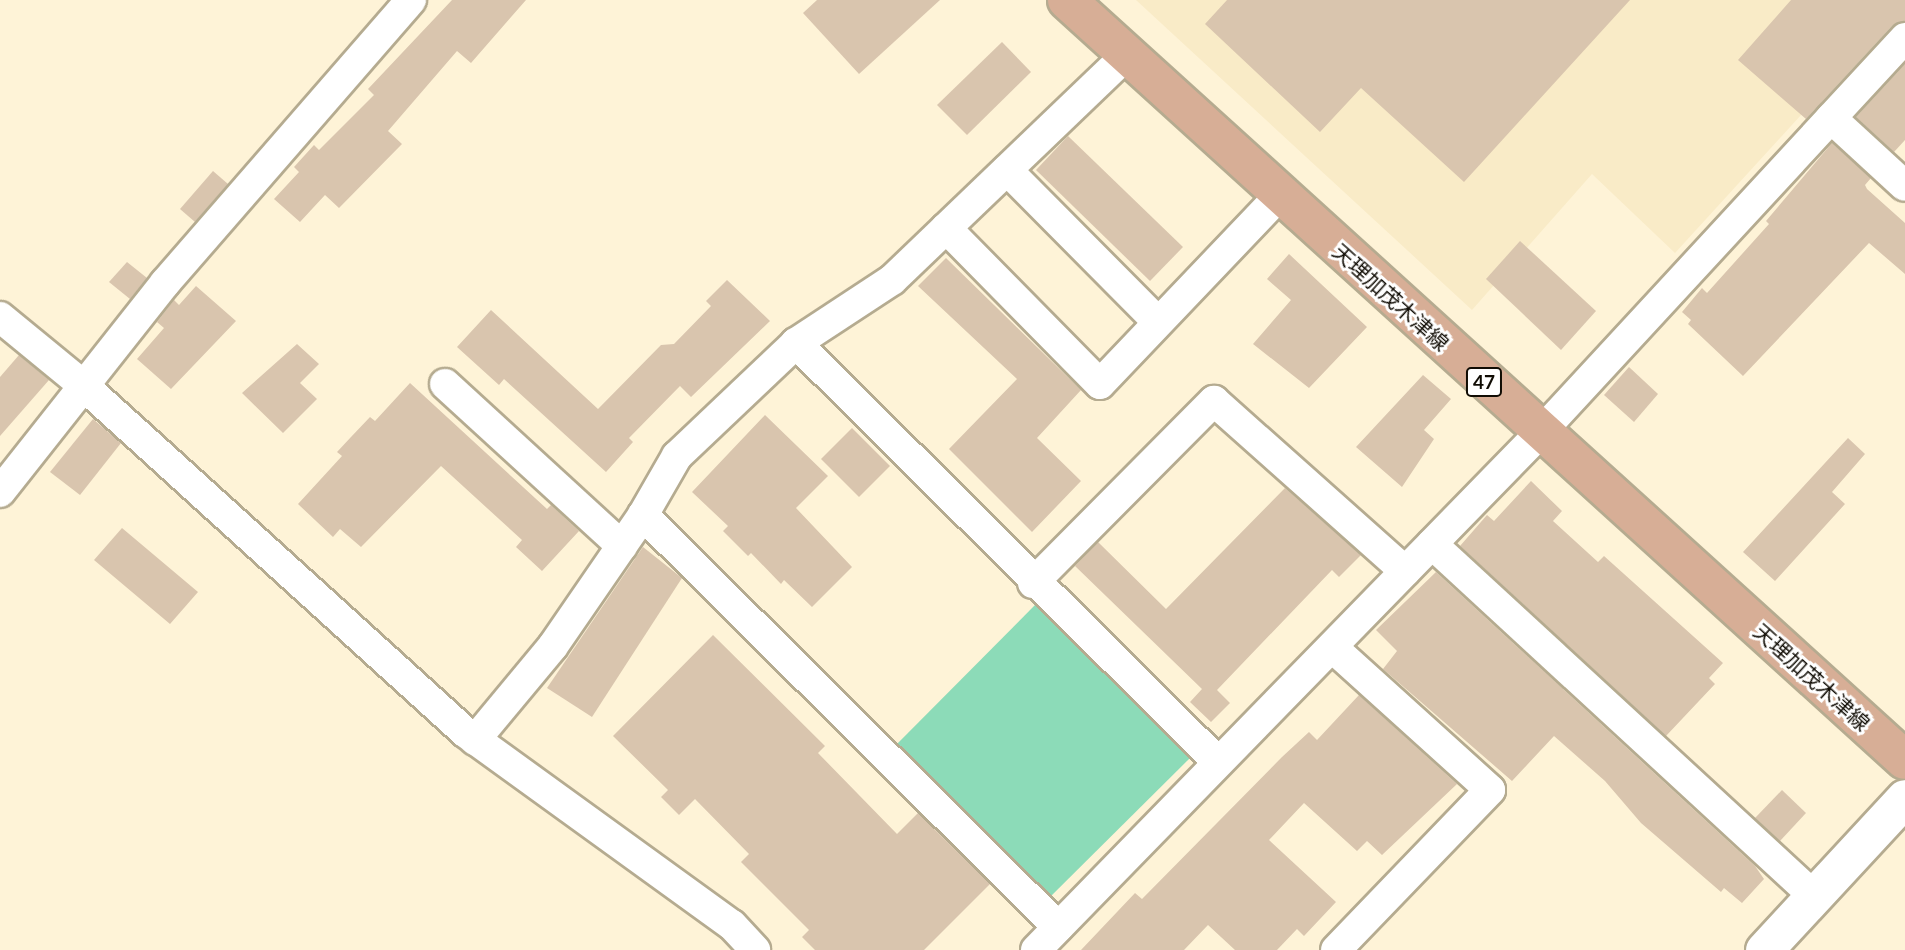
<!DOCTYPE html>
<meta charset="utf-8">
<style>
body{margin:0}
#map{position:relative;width:1905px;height:950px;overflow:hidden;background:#fef3d7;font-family:Lato,"Noto Sans JP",sans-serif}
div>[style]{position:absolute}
.built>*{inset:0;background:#f9ebc7}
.green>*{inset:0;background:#8cdbb8}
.building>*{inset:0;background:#d9c5ae}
.roads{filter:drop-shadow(2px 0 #b5ab90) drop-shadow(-2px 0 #b5ab90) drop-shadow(0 2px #b5ab90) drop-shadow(0 -2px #b5ab90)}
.minor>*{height:30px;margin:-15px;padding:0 15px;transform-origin:15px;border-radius:15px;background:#fff}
.tertiary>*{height:37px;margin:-18.5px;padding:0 18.5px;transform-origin:18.5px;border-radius:18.5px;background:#fff}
.primary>*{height:38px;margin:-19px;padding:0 19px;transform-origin:19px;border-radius:19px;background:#d7ae96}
span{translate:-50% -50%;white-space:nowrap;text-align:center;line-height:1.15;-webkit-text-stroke:6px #fff;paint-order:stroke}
.shield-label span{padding:2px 5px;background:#fff;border:2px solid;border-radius:5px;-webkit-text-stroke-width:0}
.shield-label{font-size:19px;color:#100c04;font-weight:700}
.street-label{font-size:21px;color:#100c04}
</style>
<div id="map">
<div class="built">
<div style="clip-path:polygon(1136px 0,1905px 0,1905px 1px,1675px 253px,1592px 174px,1472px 310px)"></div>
</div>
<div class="green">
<div style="clip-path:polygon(1036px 604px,1191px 757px,1045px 902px,893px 748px)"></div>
</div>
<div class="building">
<div style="clip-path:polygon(452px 0,526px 0,471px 63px,457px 51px,388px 131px,402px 144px,339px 208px,325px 195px,300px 222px,274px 199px,299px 172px,294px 167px,314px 145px,319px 150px,374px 95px,368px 89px)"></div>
<div style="clip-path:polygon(817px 0,940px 0,859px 74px,803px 13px)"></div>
<div style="clip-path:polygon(1227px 0,1630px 0,1464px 182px,1361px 88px,1320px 132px,1205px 24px)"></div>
<div style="clip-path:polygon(1791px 0,1905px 0,1905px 21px,1892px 26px,1806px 119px,1738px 60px)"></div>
<div style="clip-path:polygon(1002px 42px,1031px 72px,967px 135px,937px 105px)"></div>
<div style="clip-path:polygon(1905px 64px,1905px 140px,1894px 152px,1856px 117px)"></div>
<div style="clip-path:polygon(1068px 136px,1183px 247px,1150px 281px,1036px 170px)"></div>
<div style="clip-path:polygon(1832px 143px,1871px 178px,1865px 185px,1867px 189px,1905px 223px,1905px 274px,1869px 243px,1743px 376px,1688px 324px,1691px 320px,1682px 312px,1702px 288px,1707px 293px,1769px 224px,1766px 221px)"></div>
<div style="clip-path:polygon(213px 171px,228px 184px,195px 222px,180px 209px)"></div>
<div style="clip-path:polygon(1520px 241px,1596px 311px,1561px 350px,1486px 279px)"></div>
<div style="clip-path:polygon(1289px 254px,1367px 327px,1309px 388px,1253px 344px,1291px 300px,1267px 279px)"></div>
<div style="clip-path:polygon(946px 258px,1081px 390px,1037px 438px,1081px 481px,1032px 532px,949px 449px,1017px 379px,918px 286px)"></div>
<div style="clip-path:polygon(127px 262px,147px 278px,130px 299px,109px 282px)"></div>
<div style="clip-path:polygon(727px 280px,770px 321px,691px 397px,680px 386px,629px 438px,633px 442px,606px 472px,504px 379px,499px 385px,457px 347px,491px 310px,598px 409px,661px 345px,674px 344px,711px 306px,706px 301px)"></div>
<div style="clip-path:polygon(196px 286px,236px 321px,171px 389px,137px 359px,164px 328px,157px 322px,174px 300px,179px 305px)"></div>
<div style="clip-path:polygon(297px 344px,319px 364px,300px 383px,317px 399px,283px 433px,242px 393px)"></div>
<div style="clip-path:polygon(19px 355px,49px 380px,0 436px,0 377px)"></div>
<div style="clip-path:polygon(1629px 367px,1658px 394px,1634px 422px,1604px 395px)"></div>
<div style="clip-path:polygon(1423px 375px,1451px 399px,1424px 430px,1434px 439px,1402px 487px,1356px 447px)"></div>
<div style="clip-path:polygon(410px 383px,547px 509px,551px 505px,579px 531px,542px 571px,516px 547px,522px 540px,441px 466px,361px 547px,340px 529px,333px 537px,298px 504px,342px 456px,337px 452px,351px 437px,370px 417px,375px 421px)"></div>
<div style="clip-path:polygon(765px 415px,828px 476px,796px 508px,852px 567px,812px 607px,784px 580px,781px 584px,751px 553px,748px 556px,723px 531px,728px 526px,692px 492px)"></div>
<div style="clip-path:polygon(93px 419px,121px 443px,80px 495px,50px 472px)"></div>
<div style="clip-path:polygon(852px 428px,890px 466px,859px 497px,821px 459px)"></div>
<div style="clip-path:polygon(1848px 438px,1865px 454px,1832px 492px,1845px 504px,1775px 581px,1743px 552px)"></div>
<div style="clip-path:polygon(1531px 481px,1562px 511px,1553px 521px,1598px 562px,1604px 556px,1723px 663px,1709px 678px,1715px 684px,1666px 736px,1460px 546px,1487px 515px,1494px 521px)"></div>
<div style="clip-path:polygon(1285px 488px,1361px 555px,1339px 577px,1332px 570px,1217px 690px,1230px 703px,1211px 722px,1190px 702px,1202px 689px,1075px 566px,1098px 542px,1166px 609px)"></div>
<div style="clip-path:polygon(122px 528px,198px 592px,170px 624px,94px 560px)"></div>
<div style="clip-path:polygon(643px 547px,682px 578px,592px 717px,547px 688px)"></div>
<div style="clip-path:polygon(1436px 572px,1755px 866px,1764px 879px,1742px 903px,1724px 888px,1721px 892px,1641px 823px,1605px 781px,1554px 736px,1512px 781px,1383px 669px,1397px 651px,1376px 630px)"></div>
<div style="clip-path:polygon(713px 635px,825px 746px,818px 753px,897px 834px,918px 813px,990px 884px,924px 950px,815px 950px,802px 937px,809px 930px,741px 862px,749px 854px,695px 799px,679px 815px,661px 797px,668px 790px,613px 736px)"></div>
<div style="clip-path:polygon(1359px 695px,1457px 784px,1382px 855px,1367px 841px,1357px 851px,1304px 803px,1269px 840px,1336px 902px,1304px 936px,1297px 929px,1277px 950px,1235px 950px,1208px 925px,1184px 950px,1081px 950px,1135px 893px,1142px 899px,1282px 757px,1309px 732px,1317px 740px)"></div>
<div style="clip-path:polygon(1782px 790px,1806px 813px,1780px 841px,1755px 818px)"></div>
</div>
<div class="roads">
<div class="minor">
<div style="left:1831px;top:118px;width:100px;rotate:42.6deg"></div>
<div style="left:1007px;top:170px;width:214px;rotate:45.2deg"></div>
<div style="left:946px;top:228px;width:219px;rotate:45.4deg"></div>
<div style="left:1100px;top:384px;width:261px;rotate:-46.4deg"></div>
<div style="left:0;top:317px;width:109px;rotate:39.4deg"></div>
<div style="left:84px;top:386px;width:515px;rotate:42.24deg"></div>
<div style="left:465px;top:732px;width:329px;rotate:35.9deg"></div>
<div style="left:732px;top:925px;width:34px;rotate:47deg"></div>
<div style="left:796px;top:343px;width:595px;rotate:44.8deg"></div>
<div style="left:445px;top:384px;width:240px;rotate:42.5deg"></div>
<div style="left:0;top:492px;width:266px;rotate:-51.7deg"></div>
<div style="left:165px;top:283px;width:375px;rotate:-49deg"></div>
<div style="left:643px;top:515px;width:585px;rotate:44.79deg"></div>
<div style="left:1432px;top:544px;width:519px;rotate:42.66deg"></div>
<div style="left:1033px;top:583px;width:257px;rotate:-45.2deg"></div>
<div style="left:1214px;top:401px;width:256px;rotate:41.7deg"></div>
<div style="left:1332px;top:647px;width:213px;rotate:42.1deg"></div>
<div style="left:1490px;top:790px;width:222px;rotate:133.9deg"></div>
<div style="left:475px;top:740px;width:122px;rotate:-50.3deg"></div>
<div style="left:553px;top:646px;width:159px;rotate:-55.5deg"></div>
<div style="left:643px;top:515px;width:68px;rotate:-60deg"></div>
<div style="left:677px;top:456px;width:164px;rotate:-43.5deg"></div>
<div style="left:796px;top:343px;width:115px;rotate:-33.3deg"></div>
<div style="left:892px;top:280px;width:325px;rotate:-43.8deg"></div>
<div style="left:1036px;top:950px;width:722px;rotate:-45.73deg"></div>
<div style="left:1540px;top:433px;width:538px;rotate:-47.26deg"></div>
</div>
<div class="tertiary">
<div style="left:1764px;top:950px;width:207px;rotate:-47.2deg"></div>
</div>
<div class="primary">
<div style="left:1067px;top:0;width:1131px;rotate:42.21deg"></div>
</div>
</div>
<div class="shield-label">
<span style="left:1484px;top:382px">47</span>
</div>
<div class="street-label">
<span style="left:1391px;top:297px;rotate:42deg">天理加茂木津線</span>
<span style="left:1812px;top:677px;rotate:42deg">天理加茂木津線</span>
</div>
</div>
